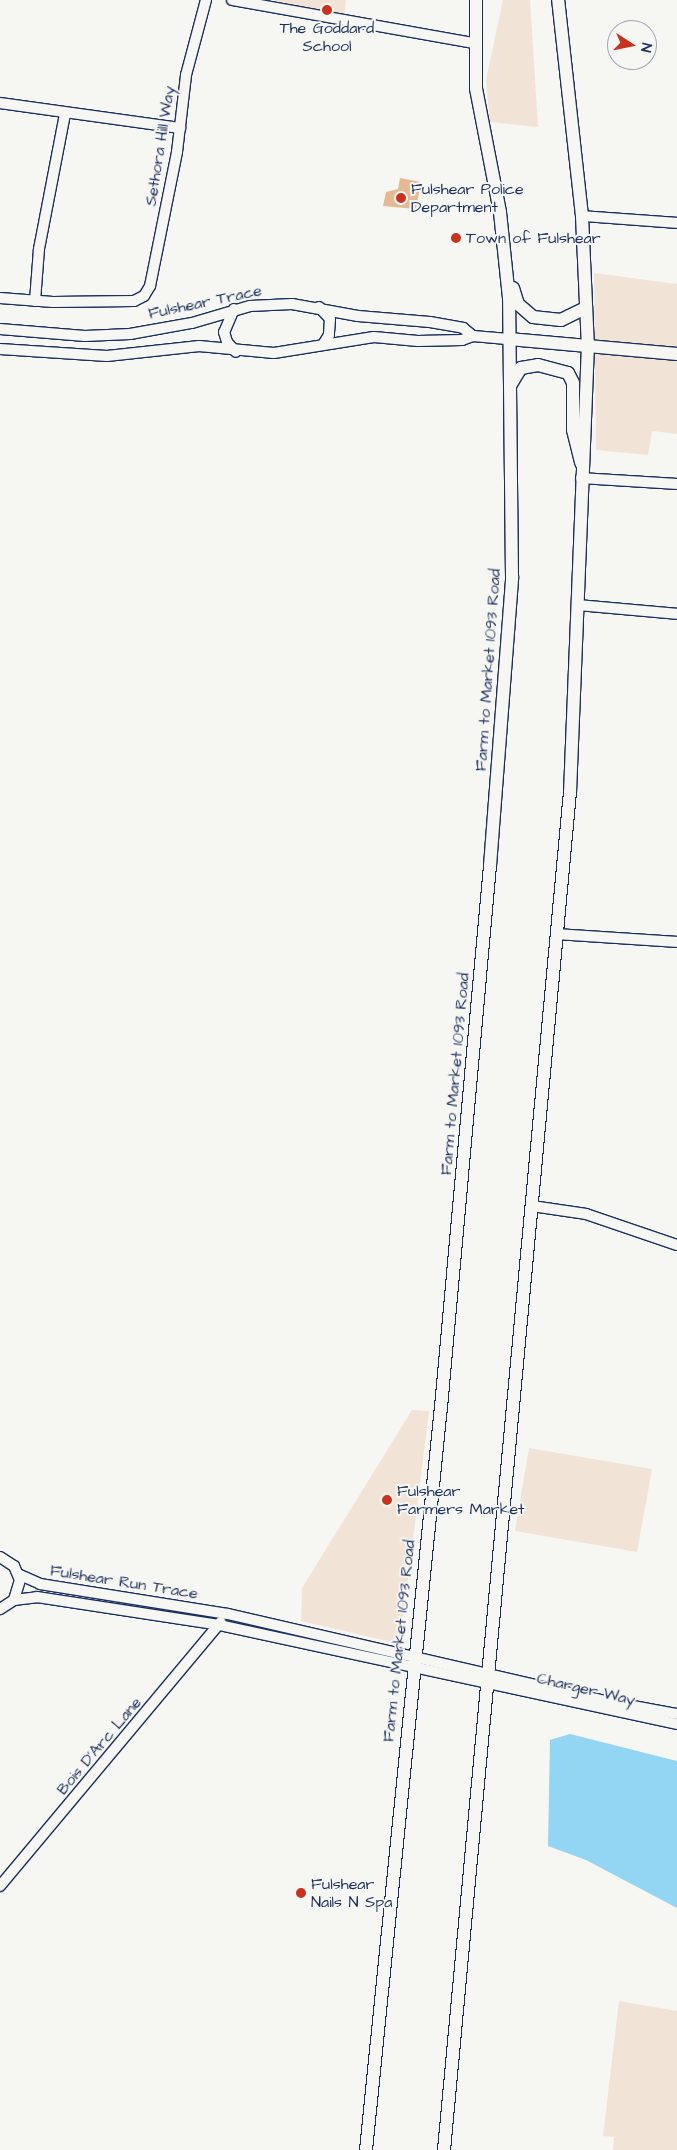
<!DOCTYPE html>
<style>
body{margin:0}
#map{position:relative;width:677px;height:2150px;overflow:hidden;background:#f6f6f2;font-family:"Architects Daughter",sans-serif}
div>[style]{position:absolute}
.built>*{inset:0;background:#f1e4d6}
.water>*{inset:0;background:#92d6f3}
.building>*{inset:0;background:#e4b994}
.roads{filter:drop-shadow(1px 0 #1b2f5e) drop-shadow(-1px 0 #1b2f5e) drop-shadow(0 1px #1b2f5e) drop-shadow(0 -1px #1b2f5e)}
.minor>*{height:10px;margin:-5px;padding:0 5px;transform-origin:5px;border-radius:5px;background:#f6f6f2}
.major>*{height:12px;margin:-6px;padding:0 6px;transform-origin:6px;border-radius:6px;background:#f6f6f2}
.dots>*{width:14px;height:14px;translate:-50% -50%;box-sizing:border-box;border:2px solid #f6f6f2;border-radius:50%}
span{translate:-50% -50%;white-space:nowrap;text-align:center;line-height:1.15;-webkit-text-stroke:4px #f6f6f2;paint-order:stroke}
.poi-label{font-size:16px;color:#1b2f5e}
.left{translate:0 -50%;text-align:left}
.street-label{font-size:16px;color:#1b2f5e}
.north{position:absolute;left:607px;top:20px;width:50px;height:50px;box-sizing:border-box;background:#f6f6f2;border:1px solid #9ea6b7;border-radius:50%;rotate:101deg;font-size:14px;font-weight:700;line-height:20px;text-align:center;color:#1b2f5e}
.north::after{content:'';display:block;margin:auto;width:18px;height:22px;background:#c8321e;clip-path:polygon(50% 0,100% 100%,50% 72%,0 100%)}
</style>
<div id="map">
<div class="built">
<div style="clip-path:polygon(273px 0,346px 0,344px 17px)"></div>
<div style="clip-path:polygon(503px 0,530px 0,538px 127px,490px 122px,486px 80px)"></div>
<div style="clip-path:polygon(594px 273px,677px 284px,677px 434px,652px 431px,648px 455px,596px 450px)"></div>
<div style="clip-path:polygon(412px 1410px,429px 1411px,400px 1644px,301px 1621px,302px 1588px)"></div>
<div style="clip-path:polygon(529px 1448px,652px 1469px,637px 1552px,515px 1531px)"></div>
<div style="clip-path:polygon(619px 2001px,677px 2011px,677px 2150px,613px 2150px,614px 2137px,603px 2136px)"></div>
</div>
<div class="water">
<div style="clip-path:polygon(570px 1734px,677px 1761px,677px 1908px,586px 1860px,548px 1846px,550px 1740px)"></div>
</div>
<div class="building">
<div style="clip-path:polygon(400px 178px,421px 182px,416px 209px,383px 206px,386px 192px,398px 189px)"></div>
</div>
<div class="roads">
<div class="minor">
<div style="left:232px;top:0;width:245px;rotate:10.1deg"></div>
<div style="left:0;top:103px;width:182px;rotate:7.9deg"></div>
<div style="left:582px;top:216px;width:95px;rotate:4.2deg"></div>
<div style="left:0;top:298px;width:53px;rotate:4.3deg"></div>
<div style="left:53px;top:302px;width:81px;rotate:-0.7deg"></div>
<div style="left:134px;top:301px;width:11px;rotate:-27deg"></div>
<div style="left:144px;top:296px;width:12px;rotate:-59deg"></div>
<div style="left:150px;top:286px;width:137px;rotate:-78.6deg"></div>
<div style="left:177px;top:152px;width:78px;rotate:-83.3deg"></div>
<div style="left:186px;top:75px;width:78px;rotate:-75.1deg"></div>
<div style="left:35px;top:301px;width:52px;rotate:-85.6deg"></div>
<div style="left:39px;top:249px;width:137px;rotate:-79.1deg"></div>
<div style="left:319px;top:307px;width:16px;rotate:47deg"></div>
<div style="left:330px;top:319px;width:16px;rotate:94deg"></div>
<div style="left:329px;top:335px;width:9px;rotate:122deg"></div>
<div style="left:234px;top:309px;width:25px;rotate:113deg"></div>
<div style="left:224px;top:332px;width:10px;rotate:73deg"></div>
<div style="left:227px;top:342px;width:13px;rotate:48deg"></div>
<div style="left:0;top:329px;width:85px;rotate:4.7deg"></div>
<div style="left:85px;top:336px;width:45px;rotate:-2.5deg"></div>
<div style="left:130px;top:334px;width:63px;rotate:-10.1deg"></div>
<div style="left:192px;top:323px;width:60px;rotate:-16.3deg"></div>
<div style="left:250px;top:306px;width:42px;rotate:-2.7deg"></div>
<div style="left:292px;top:304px;width:67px;rotate:10.3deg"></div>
<div style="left:358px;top:316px;width:72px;rotate:4.8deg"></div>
<div style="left:430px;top:322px;width:34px;rotate:10deg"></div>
<div style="left:463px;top:328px;width:13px;rotate:39deg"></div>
<div style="left:0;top:349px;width:107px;rotate:3.7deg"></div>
<div style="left:107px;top:356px;width:93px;rotate:-6.2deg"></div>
<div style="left:199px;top:346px;width:75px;rotate:5.3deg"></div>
<div style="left:274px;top:353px;width:101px;rotate:-9.1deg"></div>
<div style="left:374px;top:337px;width:44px;rotate:5.2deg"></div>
<div style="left:418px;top:341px;width:44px;rotate:-1.3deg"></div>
<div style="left:462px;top:340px;width:12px;rotate:-20deg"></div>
<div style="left:473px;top:336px;width:36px;rotate:5deg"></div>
<div style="left:581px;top:478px;width:96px;rotate:3.6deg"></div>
<div style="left:577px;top:605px;width:100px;rotate:5.1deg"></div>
<div style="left:557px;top:934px;width:120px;rotate:3.8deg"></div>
<div style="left:532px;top:1206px;width:55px;rotate:8.4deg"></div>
<div style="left:586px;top:1214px;width:96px;rotate:18.8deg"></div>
<div style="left:0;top:1557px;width:17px;rotate:33deg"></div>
<div style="left:14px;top:1566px;width:15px;rotate:67deg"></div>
<div style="left:20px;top:1580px;width:21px;rotate:107deg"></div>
<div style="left:14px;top:1600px;width:17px;rotate:147deg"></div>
<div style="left:18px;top:1574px;width:24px;rotate:24deg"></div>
<div style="left:40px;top:1584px;width:190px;rotate:9.1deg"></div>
<div style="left:228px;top:1614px;width:378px;rotate:13deg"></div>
<div style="left:596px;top:1699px;width:82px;rotate:10.5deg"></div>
<div style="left:14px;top:1600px;width:23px;rotate:-7deg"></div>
<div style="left:37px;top:1597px;width:184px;rotate:8.7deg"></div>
<div style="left:219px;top:1625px;width:469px;rotate:12.2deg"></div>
<div style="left:0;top:1886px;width:344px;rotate:-50.1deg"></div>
</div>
<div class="major">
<div style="left:513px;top:288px;width:17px;rotate:73deg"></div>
<div style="left:518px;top:304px;width:20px;rotate:41deg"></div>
<div style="left:533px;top:317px;width:28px;rotate:6deg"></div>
<div style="left:561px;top:320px;width:28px;rotate:-26deg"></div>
<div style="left:509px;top:339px;width:169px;rotate:5.1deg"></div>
<div style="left:510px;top:386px;width:21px;rotate:-59deg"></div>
<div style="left:521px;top:368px;width:17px;rotate:-10deg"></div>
<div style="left:538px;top:365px;width:31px;rotate:15deg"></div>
<div style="left:568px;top:373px;width:11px;rotate:63deg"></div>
<div style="left:573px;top:383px;width:47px;rotate:90deg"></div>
<div style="left:573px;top:430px;width:34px;rotate:76deg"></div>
<div style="left:366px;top:2150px;width:758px;rotate:-84.24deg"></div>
<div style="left:442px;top:1396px;width:532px;rotate:-84.83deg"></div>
<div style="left:490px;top:866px;width:290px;rotate:-85.6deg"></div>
<div style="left:512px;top:577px;width:279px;rotate:-90.6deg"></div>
<div style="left:509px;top:298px;width:86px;rotate:-96deg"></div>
<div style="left:500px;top:212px;width:126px;rotate:-101deg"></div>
<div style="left:476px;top:88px;width:88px;rotate:-90deg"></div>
<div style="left:444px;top:2150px;width:1363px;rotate:-84.7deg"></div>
<div style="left:570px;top:793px;width:445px;rotate:-87.7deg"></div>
<div style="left:588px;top:348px;width:132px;rotate:-92.6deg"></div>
<div style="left:582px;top:216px;width:217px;rotate:-96.3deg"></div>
</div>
</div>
<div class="dots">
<div style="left:327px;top:10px;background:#c8321e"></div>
<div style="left:401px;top:198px;background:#c8321e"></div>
<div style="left:456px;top:238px;background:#c8321e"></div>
<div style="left:387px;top:1500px;background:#c8321e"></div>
<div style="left:301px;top:1893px;background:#c8321e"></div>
</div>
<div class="poi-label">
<span style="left:327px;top:37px">The Goddard<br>School</span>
<span class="left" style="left:411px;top:198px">Fulshear Police<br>Department</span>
<span class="left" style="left:466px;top:238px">Town of Fulshear</span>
<span class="left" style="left:397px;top:1500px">Fulshear<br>Farmers Market</span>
<span class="left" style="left:311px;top:1893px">Fulshear<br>Nails N Spa</span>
</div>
<div class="street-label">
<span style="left:160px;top:146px;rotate:-81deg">Sethora Hill Way</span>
<span style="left:205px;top:302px;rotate:-12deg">Fulshear Trace</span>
<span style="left:488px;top:670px;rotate:-86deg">Farm to Market 1093 Road</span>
<span style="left:455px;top:1074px;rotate:-85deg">Farm to Market 1093 Road</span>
<span style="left:124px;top:1582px;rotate:9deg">Fulshear Run Trace</span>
<span style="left:399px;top:1641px;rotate:-84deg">Farm to Market 1093 Road</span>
<span style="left:586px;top:1689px;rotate:13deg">Charger Way</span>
<span style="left:99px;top:1746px;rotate:-50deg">Bois D'Arc Lane</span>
</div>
<div class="north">N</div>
</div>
